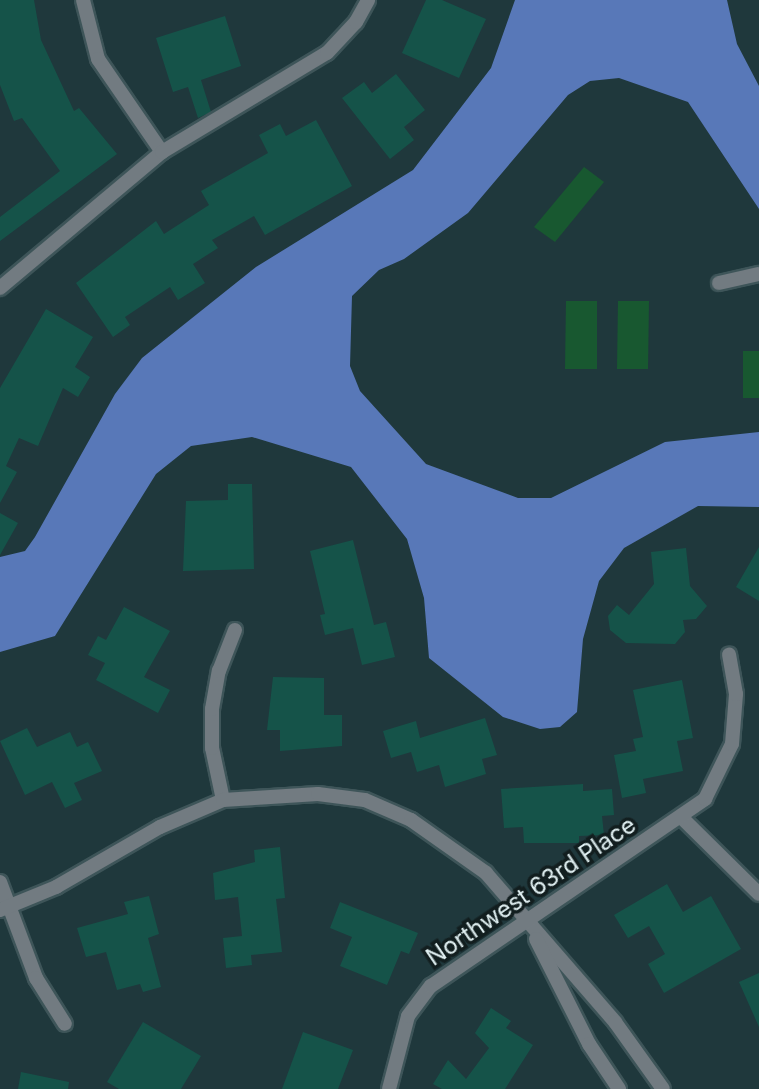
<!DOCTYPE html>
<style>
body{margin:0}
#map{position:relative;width:759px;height:1089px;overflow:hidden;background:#1f383c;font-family:Inter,sans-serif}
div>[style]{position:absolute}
.green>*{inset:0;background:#185830}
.water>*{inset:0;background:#5878b8}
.building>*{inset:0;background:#155349}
.roads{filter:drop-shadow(2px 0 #3e5559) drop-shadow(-2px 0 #3e5559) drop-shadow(0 2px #3e5559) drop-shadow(0 -2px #3e5559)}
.street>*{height:14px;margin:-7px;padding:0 7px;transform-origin:7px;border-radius:7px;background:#727b81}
span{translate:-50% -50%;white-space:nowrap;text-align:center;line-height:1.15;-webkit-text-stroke:7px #121e1f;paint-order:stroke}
.street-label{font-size:24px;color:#e0eff1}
</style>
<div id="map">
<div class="green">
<div style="clip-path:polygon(584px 167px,604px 182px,555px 242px,534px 227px)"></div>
<div style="clip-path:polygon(566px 301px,597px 301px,597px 369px,565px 369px)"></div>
<div style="clip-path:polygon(618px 301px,649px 301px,648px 369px,617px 369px)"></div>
<div style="clip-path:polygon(743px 351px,759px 351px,759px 398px,743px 398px)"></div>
</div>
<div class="water">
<div style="clip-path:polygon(515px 0,727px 0,737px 44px,759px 86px,759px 209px,688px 102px,619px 78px,590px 81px,568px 95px,468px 213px,404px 259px,379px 270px,352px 296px,350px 366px,360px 391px,426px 464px,518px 498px,551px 498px,665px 442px,759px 432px,759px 507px,698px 506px,624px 548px,599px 581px,583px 639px,577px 712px,560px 727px,540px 729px,503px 717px,429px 658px,424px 598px,407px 539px,351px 467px,252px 437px,191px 446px,156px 474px,55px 636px,0 652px,0 557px,25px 551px,35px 537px,115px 394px,142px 358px,256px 267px,413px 170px,491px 68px)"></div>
</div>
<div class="building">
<div style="clip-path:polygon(0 0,34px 0,41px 40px,74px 111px,79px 108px,117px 154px,0 241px,0 217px,60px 171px,22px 118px,14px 121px,0 85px)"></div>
<div style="clip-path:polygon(426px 0,442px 0,486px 19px,459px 78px,402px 53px)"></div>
<div style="clip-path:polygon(225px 16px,241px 66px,201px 80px,211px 112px,198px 118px,188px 87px,173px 92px,156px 38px)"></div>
<div style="clip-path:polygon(396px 74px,425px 110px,404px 127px,414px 140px,390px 159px,342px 98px,364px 82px,372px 93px)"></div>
<div style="clip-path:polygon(316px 120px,352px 186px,265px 235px,254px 216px,212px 240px,218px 248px,193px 264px,205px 283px,178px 300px,170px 287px,125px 317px,130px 325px,113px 337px,76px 283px,156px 221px,164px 234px,209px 205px,201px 191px,268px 153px,259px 135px,280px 124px,286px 136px)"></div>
<div style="clip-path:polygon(46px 309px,93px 337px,75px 367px,90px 377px,78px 397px,63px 388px,38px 446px,19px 438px,6px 466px,17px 472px,0 503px,0 388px)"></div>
<div style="clip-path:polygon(228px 484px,252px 484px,254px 569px,183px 571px,186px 501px,228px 500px)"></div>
<div style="clip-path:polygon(0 513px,18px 523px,0 555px)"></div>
<div style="clip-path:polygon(353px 540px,374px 625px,386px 622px,395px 657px,362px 665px,353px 628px,325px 635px,320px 615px,325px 614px,310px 551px)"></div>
<div style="clip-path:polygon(759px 547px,759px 601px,736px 587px)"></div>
<div style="clip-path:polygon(686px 548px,690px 586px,707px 606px,696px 619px,683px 620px,685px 632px,675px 644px,626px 643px,610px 630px,608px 616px,617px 605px,629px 615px,654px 584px,651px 552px)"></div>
<div style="clip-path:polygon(124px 607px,170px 631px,144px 677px,170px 690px,158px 713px,96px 680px,105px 663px,88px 655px,98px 636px,106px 640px)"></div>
<div style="clip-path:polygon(273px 677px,324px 678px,324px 715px,342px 715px,342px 746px,280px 751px,280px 730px,267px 730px)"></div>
<div style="clip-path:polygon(682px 680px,693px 738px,677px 741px,683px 771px,643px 779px,646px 793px,622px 798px,614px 755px,636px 751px,633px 739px,643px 737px,633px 690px)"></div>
<div style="clip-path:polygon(485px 718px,497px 755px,482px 759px,486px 774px,445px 787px,439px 765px,417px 772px,411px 752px,391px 758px,383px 731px,416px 721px,420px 738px)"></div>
<div style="clip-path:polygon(27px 728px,37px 747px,70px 732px,77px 747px,88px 742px,102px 771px,74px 783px,82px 800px,65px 808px,52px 782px,25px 795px,0 741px)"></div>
<div style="clip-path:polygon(583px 784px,583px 791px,612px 789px,614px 815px,602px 816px,604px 835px,579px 836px,579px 843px,524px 843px,523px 827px,504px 828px,501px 789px)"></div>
<div style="clip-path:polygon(280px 847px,285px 898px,276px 899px,282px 952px,251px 955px,252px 965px,226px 968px,223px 938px,242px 936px,238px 897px,215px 900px,213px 873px,255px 862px,254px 850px)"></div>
<div style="clip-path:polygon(667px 884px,683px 912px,711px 896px,741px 949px,664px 993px,648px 964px,665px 954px,649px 926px,628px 938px,614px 915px)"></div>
<div style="clip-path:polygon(149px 896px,159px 934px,148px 938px,161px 987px,143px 992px,140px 984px,117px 990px,106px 952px,86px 957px,77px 928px,128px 914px,124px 902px)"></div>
<div style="clip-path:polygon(340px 902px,418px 933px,409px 954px,401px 951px,387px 985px,340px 966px,352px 937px,330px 928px)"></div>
<div style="clip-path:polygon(759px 973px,759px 1027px,739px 982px)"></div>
<div style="clip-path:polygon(491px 1008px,511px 1021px,506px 1028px,533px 1045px,505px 1089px,442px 1089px,433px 1084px,448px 1060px,466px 1079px,489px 1048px,475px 1033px)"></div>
<div style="clip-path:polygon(143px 1022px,201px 1056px,181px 1089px,119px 1089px,107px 1082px)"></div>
<div style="clip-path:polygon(303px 1032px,353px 1050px,338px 1089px,282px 1089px)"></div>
<div style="clip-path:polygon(21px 1072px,69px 1082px,68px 1089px,18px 1089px)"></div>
</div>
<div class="roads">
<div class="street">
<div style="left:83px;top:0;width:61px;rotate:75.7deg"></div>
<div style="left:98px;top:59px;width:113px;rotate:55.5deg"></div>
<div style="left:719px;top:283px;width:41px;rotate:-12.7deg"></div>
<div style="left:0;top:288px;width:212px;rotate:-40deg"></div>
<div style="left:162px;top:152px;width:192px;rotate:-31deg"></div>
<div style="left:327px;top:53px;width:42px;rotate:-46.9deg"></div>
<div style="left:356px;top:22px;width:25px;rotate:-61deg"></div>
<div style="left:223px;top:800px;width:53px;rotate:-101.9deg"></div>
<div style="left:212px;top:748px;width:39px;rotate:-90deg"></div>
<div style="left:212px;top:709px;width:39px;rotate:-80deg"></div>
<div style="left:219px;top:671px;width:44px;rotate:-68.7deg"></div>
<div style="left:682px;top:818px;width:108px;rotate:44.6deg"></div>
<div style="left:0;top:882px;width:103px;rotate:69.4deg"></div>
<div style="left:36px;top:978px;width:54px;rotate:57.8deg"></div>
<div style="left:0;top:910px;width:61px;rotate:-22.3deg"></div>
<div style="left:56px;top:887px;width:120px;rotate:-30deg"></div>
<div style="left:160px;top:827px;width:69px;rotate:-23.2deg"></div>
<div style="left:223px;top:800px;width:95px;rotate:-3.6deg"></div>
<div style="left:318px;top:794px;width:47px;rotate:7.3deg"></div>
<div style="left:365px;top:800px;width:50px;rotate:23.5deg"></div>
<div style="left:411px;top:820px;width:92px;rotate:35.2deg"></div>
<div style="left:486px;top:873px;width:197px;rotate:49.1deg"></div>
<div style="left:615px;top:1022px;width:82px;rotate:54.4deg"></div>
<div style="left:536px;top:939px;width:118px;rotate:63.2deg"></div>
<div style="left:589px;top:1044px;width:54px;rotate:56.3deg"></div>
<div style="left:389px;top:1089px;width:75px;rotate:-75.4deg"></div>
<div style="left:408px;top:1016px;width:38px;rotate:-53deg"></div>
<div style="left:431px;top:986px;width:332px;rotate:-34.3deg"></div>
<div style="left:705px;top:799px;width:61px;rotate:-63.9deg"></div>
<div style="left:732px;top:744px;width:50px;rotate:-85.4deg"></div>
<div style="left:736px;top:694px;width:40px;rotate:-100deg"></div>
</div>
</div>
<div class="street-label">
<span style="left:531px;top:891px;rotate:-34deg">Northwest 63rd Place</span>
</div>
</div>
